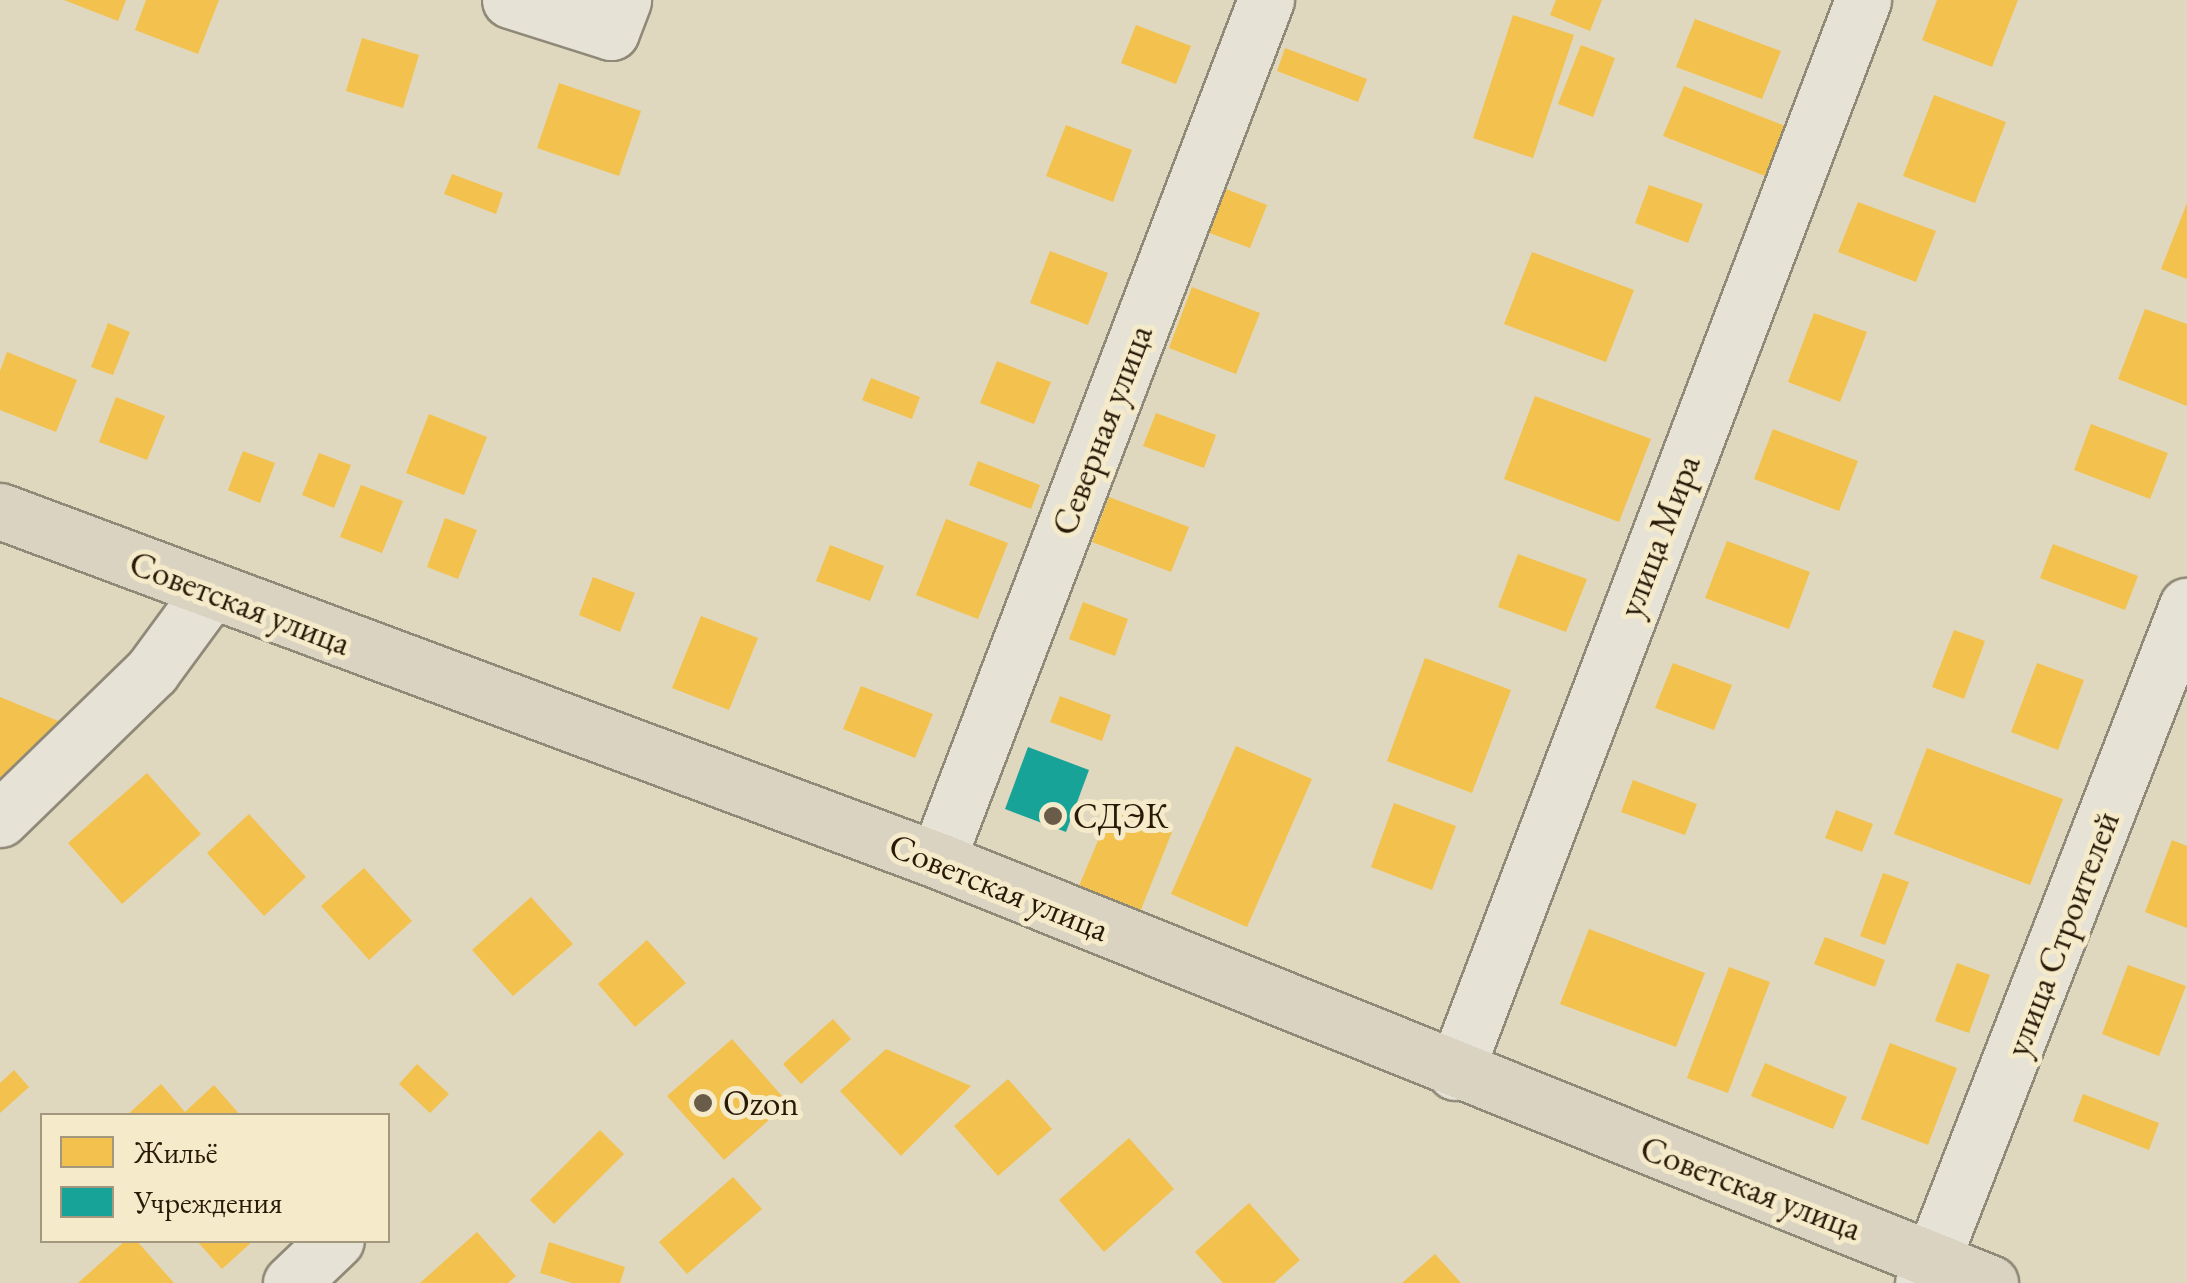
<!DOCTYPE html>
<meta charset="utf-8">
<style>
body{margin:0}
#map{position:relative;width:2187px;height:1283px;overflow:hidden;background:#e0d8be;font-family:"EB Garamond",serif}
div>[style]{position:absolute}
.homes>*{inset:0;background:#f2c14e}
.public>*{inset:0;background:#17a398}
.roads{filter:drop-shadow(2px 0 #8f8978) drop-shadow(-2px 0 #8f8978) drop-shadow(0 2px #8f8978) drop-shadow(0 -2px #8f8978)}
.minor>*{height:55px;margin:-27.5px;padding:0 27.5px;transform-origin:27.5px;border-radius:27.5px;background:#e6e2d5}
.major>*{height:55px;margin:-27.5px;padding:0 27.5px;transform-origin:27.5px;border-radius:27.5px;background:#dad3c1}
.dots>*{width:28px;height:28px;translate:-50% -50%;box-sizing:border-box;border:5px solid #f5ebcb;border-radius:50%}
span{translate:-50% -50%;white-space:nowrap;text-align:center;line-height:1.15;-webkit-text-stroke:10px #f5ebcb;paint-order:stroke}
.street-label{font-size:35px;color:#291a08}
.poi-label{font-size:35px;color:#291a08}
.left{translate:0 -50%;text-align:left}
.legend{position:absolute;left:40px;top:1113px;width:350px;height:130px;box-sizing:border-box;background:#f5ebcb;border:2px solid #a3977d;margin:0;padding:12px 18px;list-style:none;font-size:30px;color:#291a08}
.legend li{display:flex;align-items:center;gap:20px;height:50px}
.legend b{width:50px;border:2px solid #a3977d}
</style>
<div id="map">
<div class="homes">
<div style="clip-path:polygon(64px 0,126px 0,118px 21px)"></div>
<div style="clip-path:polygon(146px 0,219px 0,198px 54px,135px 30px)"></div>
<div style="clip-path:polygon(1556px 0,1602px 0,1590px 31px,1550px 15px)"></div>
<div style="clip-path:polygon(1937px 0,2018px 0,1992px 67px,1922px 40px)"></div>
<div style="clip-path:polygon(1513px 15px,1574px 35px,1533px 158px,1473px 138px)"></div>
<div style="clip-path:polygon(1695px 19px,1781px 51px,1762px 99px,1676px 67px)"></div>
<div style="clip-path:polygon(1136px 25px,1191px 46px,1176px 84px,1121px 63px)"></div>
<div style="clip-path:polygon(362px 38px,419px 55px,403px 108px,346px 91px)"></div>
<div style="clip-path:polygon(1581px 45px,1615px 58px,1593px 117px,1558px 104px)"></div>
<div style="clip-path:polygon(1285px 48px,1367px 79px,1358px 102px,1277px 71px)"></div>
<div style="clip-path:polygon(559px 83px,641px 111px,619px 176px,537px 148px)"></div>
<div style="clip-path:polygon(1684px 86px,1785px 126px,1765px 176px,1663px 136px)"></div>
<div style="clip-path:polygon(1934px 95px,2006px 122px,1975px 203px,1903px 176px)"></div>
<div style="clip-path:polygon(1066px 125px,1132px 150px,1113px 202px,1046px 176px)"></div>
<div style="clip-path:polygon(452px 174px,503px 193px,496px 214px,444px 194px)"></div>
<div style="clip-path:polygon(1213px 184px,1267px 205px,1250px 248px,1196px 228px)"></div>
<div style="clip-path:polygon(1649px 185px,1703px 204px,1688px 243px,1635px 223px)"></div>
<div style="clip-path:polygon(1858px 202px,1936px 231px,1916px 282px,1838px 252px)"></div>
<div style="clip-path:polygon(2187px 203px,2187px 279px,2161px 269px)"></div>
<div style="clip-path:polygon(1050px 251px,1108px 273px,1088px 325px,1030px 303px)"></div>
<div style="clip-path:polygon(1532px 252px,1634px 290px,1606px 362px,1504px 324px)"></div>
<div style="clip-path:polygon(1192px 287px,1260px 313px,1236px 374px,1169px 348px)"></div>
<div style="clip-path:polygon(2145px 309px,2187px 324px,2187px 406px,2118px 379px)"></div>
<div style="clip-path:polygon(1814px 313px,1867px 332px,1840px 402px,1788px 382px)"></div>
<div style="clip-path:polygon(108px 323px,130px 332px,113px 375px,91px 367px)"></div>
<div style="clip-path:polygon(7px 352px,77px 380px,56px 432px,0 410px,0 371px)"></div>
<div style="clip-path:polygon(997px 361px,1051px 382px,1034px 424px,980px 403px)"></div>
<div style="clip-path:polygon(871px 378px,920px 397px,912px 419px,862px 400px)"></div>
<div style="clip-path:polygon(1535px 396px,1651px 439px,1619px 522px,1504px 479px)"></div>
<div style="clip-path:polygon(116px 397px,165px 416px,147px 460px,99px 442px)"></div>
<div style="clip-path:polygon(1156px 413px,1216px 435px,1204px 468px,1143px 446px)"></div>
<div style="clip-path:polygon(429px 414px,487px 437px,464px 495px,406px 473px)"></div>
<div style="clip-path:polygon(2091px 424px,2168px 453px,2150px 499px,2074px 470px)"></div>
<div style="clip-path:polygon(1773px 429px,1858px 461px,1839px 511px,1754px 479px)"></div>
<div style="clip-path:polygon(243px 451px,275px 463px,260px 503px,228px 490px)"></div>
<div style="clip-path:polygon(319px 453px,351px 465px,334px 508px,302px 495px)"></div>
<div style="clip-path:polygon(978px 461px,1040px 485px,1031px 509px,969px 485px)"></div>
<div style="clip-path:polygon(361px 485px,403px 501px,382px 553px,340px 537px)"></div>
<div style="clip-path:polygon(1109px 497px,1189px 527px,1171px 572px,1092px 542px)"></div>
<div style="clip-path:polygon(445px 518px,477px 530px,458px 579px,427px 567px)"></div>
<div style="clip-path:polygon(946px 519px,1008px 543px,978px 619px,916px 595px)"></div>
<div style="clip-path:polygon(1727px 541px,1810px 572px,1789px 629px,1705px 598px)"></div>
<div style="clip-path:polygon(2053px 544px,2138px 576px,2125px 610px,2040px 578px)"></div>
<div style="clip-path:polygon(830px 545px,884px 566px,870px 601px,816px 581px)"></div>
<div style="clip-path:polygon(1518px 554px,1587px 579px,1566px 632px,1498px 607px)"></div>
<div style="clip-path:polygon(593px 577px,635px 593px,620px 632px,579px 615px)"></div>
<div style="clip-path:polygon(1083px 602px,1128px 619px,1115px 656px,1069px 639px)"></div>
<div style="clip-path:polygon(701px 616px,758px 638px,729px 710px,672px 688px)"></div>
<div style="clip-path:polygon(1954px 630px,1985px 641px,1964px 699px,1932px 687px)"></div>
<div style="clip-path:polygon(1425px 658px,1511px 690px,1472px 793px,1387px 761px)"></div>
<div style="clip-path:polygon(1673px 663px,1732px 685px,1714px 730px,1655px 708px)"></div>
<div style="clip-path:polygon(2037px 663px,2084px 680px,2058px 750px,2011px 732px)"></div>
<div style="clip-path:polygon(861px 686px,933px 714px,915px 758px,843px 729px)"></div>
<div style="clip-path:polygon(1060px 696px,1111px 715px,1102px 741px,1050px 722px)"></div>
<div style="clip-path:polygon(0 697px,68px 725px,0 786px)"></div>
<div style="clip-path:polygon(1236px 746px,1312px 779px,1247px 927px,1171px 894px)"></div>
<div style="clip-path:polygon(1927px 748px,2063px 799px,2030px 885px,1894px 834px)"></div>
<div style="clip-path:polygon(147px 773px,201px 834px,122px 904px,68px 843px)"></div>
<div style="clip-path:polygon(1633px 780px,1697px 804px,1685px 835px,1621px 812px)"></div>
<div style="clip-path:polygon(1394px 803px,1456px 826px,1432px 890px,1371px 867px)"></div>
<div style="clip-path:polygon(1112px 807px,1172px 832px,1140px 912px,1079px 886px)"></div>
<div style="clip-path:polygon(1836px 810px,1873px 824px,1862px 852px,1825px 838px)"></div>
<div style="clip-path:polygon(249px 814px,306px 877px,264px 916px,207px 853px)"></div>
<div style="clip-path:polygon(2172px 840px,2187px 846px,2187px 928px,2145px 912px)"></div>
<div style="clip-path:polygon(364px 868px,412px 921px,369px 960px,321px 906px)"></div>
<div style="clip-path:polygon(1883px 873px,1909px 882px,1885px 945px,1860px 936px)"></div>
<div style="clip-path:polygon(531px 897px,573px 944px,513px 996px,472px 950px)"></div>
<div style="clip-path:polygon(1589px 929px,1705px 973px,1676px 1047px,1560px 1004px)"></div>
<div style="clip-path:polygon(1825px 937px,1885px 960px,1875px 987px,1814px 964px)"></div>
<div style="clip-path:polygon(647px 940px,686px 983px,635px 1027px,598px 984px)"></div>
<div style="clip-path:polygon(1957px 963px,1990px 975px,1969px 1033px,1935px 1021px)"></div>
<div style="clip-path:polygon(2128px 965px,2186px 986px,2159px 1056px,2102px 1034px)"></div>
<div style="clip-path:polygon(1729px 967px,1770px 982px,1728px 1093px,1687px 1078px)"></div>
<div style="clip-path:polygon(833px 1019px,851px 1039px,801px 1084px,783px 1064px)"></div>
<div style="clip-path:polygon(732px 1039px,788px 1103px,724px 1160px,667px 1096px)"></div>
<div style="clip-path:polygon(1890px 1043px,1957px 1068px,1928px 1145px,1861px 1119px)"></div>
<div style="clip-path:polygon(886px 1049px,971px 1086px,901px 1156px,840px 1091px)"></div>
<div style="clip-path:polygon(1765px 1063px,1847px 1097px,1833px 1129px,1751px 1096px)"></div>
<div style="clip-path:polygon(417px 1064px,449px 1094px,430px 1113px,399px 1084px)"></div>
<div style="clip-path:polygon(14px 1070px,29px 1087px,0 1113px,0 1083px)"></div>
<div style="clip-path:polygon(1008px 1079px,1052px 1129px,998px 1176px,954px 1126px)"></div>
<div style="clip-path:polygon(161px 1084px,185px 1112px,214px 1085px,241px 1116px,126px 1116px)"></div>
<div style="clip-path:polygon(2083px 1094px,2159px 1123px,2149px 1150px,2073px 1121px)"></div>
<div style="clip-path:polygon(600px 1130px,624px 1154px,554px 1224px,530px 1200px)"></div>
<div style="clip-path:polygon(1129px 1138px,1174px 1189px,1104px 1252px,1059px 1200px)"></div>
<div style="clip-path:polygon(733px 1177px,762px 1209px,687px 1274px,659px 1242px)"></div>
<div style="clip-path:polygon(1249px 1203px,1300px 1260px,1274px 1283px,1223px 1283px,1195px 1252px)"></div>
<div style="clip-path:polygon(477px 1232px,516px 1276px,508px 1283px,420px 1283px)"></div>
<div style="clip-path:polygon(126px 1240px,136px 1240px,174px 1283px,78px 1283px)"></div>
<div style="clip-path:polygon(196px 1240px,254px 1240px,222px 1269px)"></div>
<div style="clip-path:polygon(549px 1242px,625px 1267px,620px 1283px,572px 1283px,540px 1273px)"></div>
<div style="clip-path:polygon(1435px 1254px,1461px 1283px,1402px 1283px)"></div>
</div>
<div class="public">
<div style="clip-path:polygon(1028px 747px,1089px 770px,1066px 832px,1005px 809px)"></div>
</div>
<div class="roads">
<div class="minor">
<div style="left:510px;top:0;width:106px;rotate:17.6deg"></div>
<div style="left:611px;top:32px;width:34px;rotate:-69deg"></div>
<div style="left:0;top:819px;width:212px;rotate:-44.2deg"></div>
<div style="left:152px;top:671px;width:98px;rotate:-53.7deg"></div>
<div style="left:937px;top:860px;width:921px;rotate:-69.07deg"></div>
<div style="left:1455px;top:1072px;width:1147px;rotate:-69.16deg"></div>
<div style="left:291px;top:1283px;width:62px;rotate:-43.7deg"></div>
<div style="left:1923px;top:1283px;width:727px;rotate:-68.7deg"></div>
</div>
<div class="major">
<div style="left:0;top:511px;width:1000px;rotate:20.43deg"></div>
<div style="left:937px;top:860px;width:1135px;rotate:21.89deg"></div>
</div>
</div>
<div class="dots">
<div style="left:1053px;top:816px;background:#695c48"></div>
<div style="left:703px;top:1103px;background:#695c48"></div>
</div>
<div class="street-label">
<span style="left:1102px;top:430px;rotate:-69deg">Северная улица</span>
<span style="left:1659px;top:536px;rotate:-69deg">улица Мира</span>
<span style="left:240px;top:603px;rotate:21deg">Советская улица</span>
<span style="left:999px;top:887px;rotate:22deg">Советская улица</span>
<span style="left:2062px;top:934px;rotate:-69deg">улица Строителей</span>
<span style="left:1751px;top:1188px;rotate:21deg">Советская улица</span>
</div>
<div class="poi-label">
<span class="left" style="left:1073px;top:816px">СДЭК</span>
<span class="left" style="left:723px;top:1103px">Ozon</span>
</div>
<ul class="legend">
<li><b style="height:28px;background:#f2c14e"></b>Жильё</li>
<li><b style="height:28px;background:#17a398"></b>Учреждения</li>
</ul>
</div>
